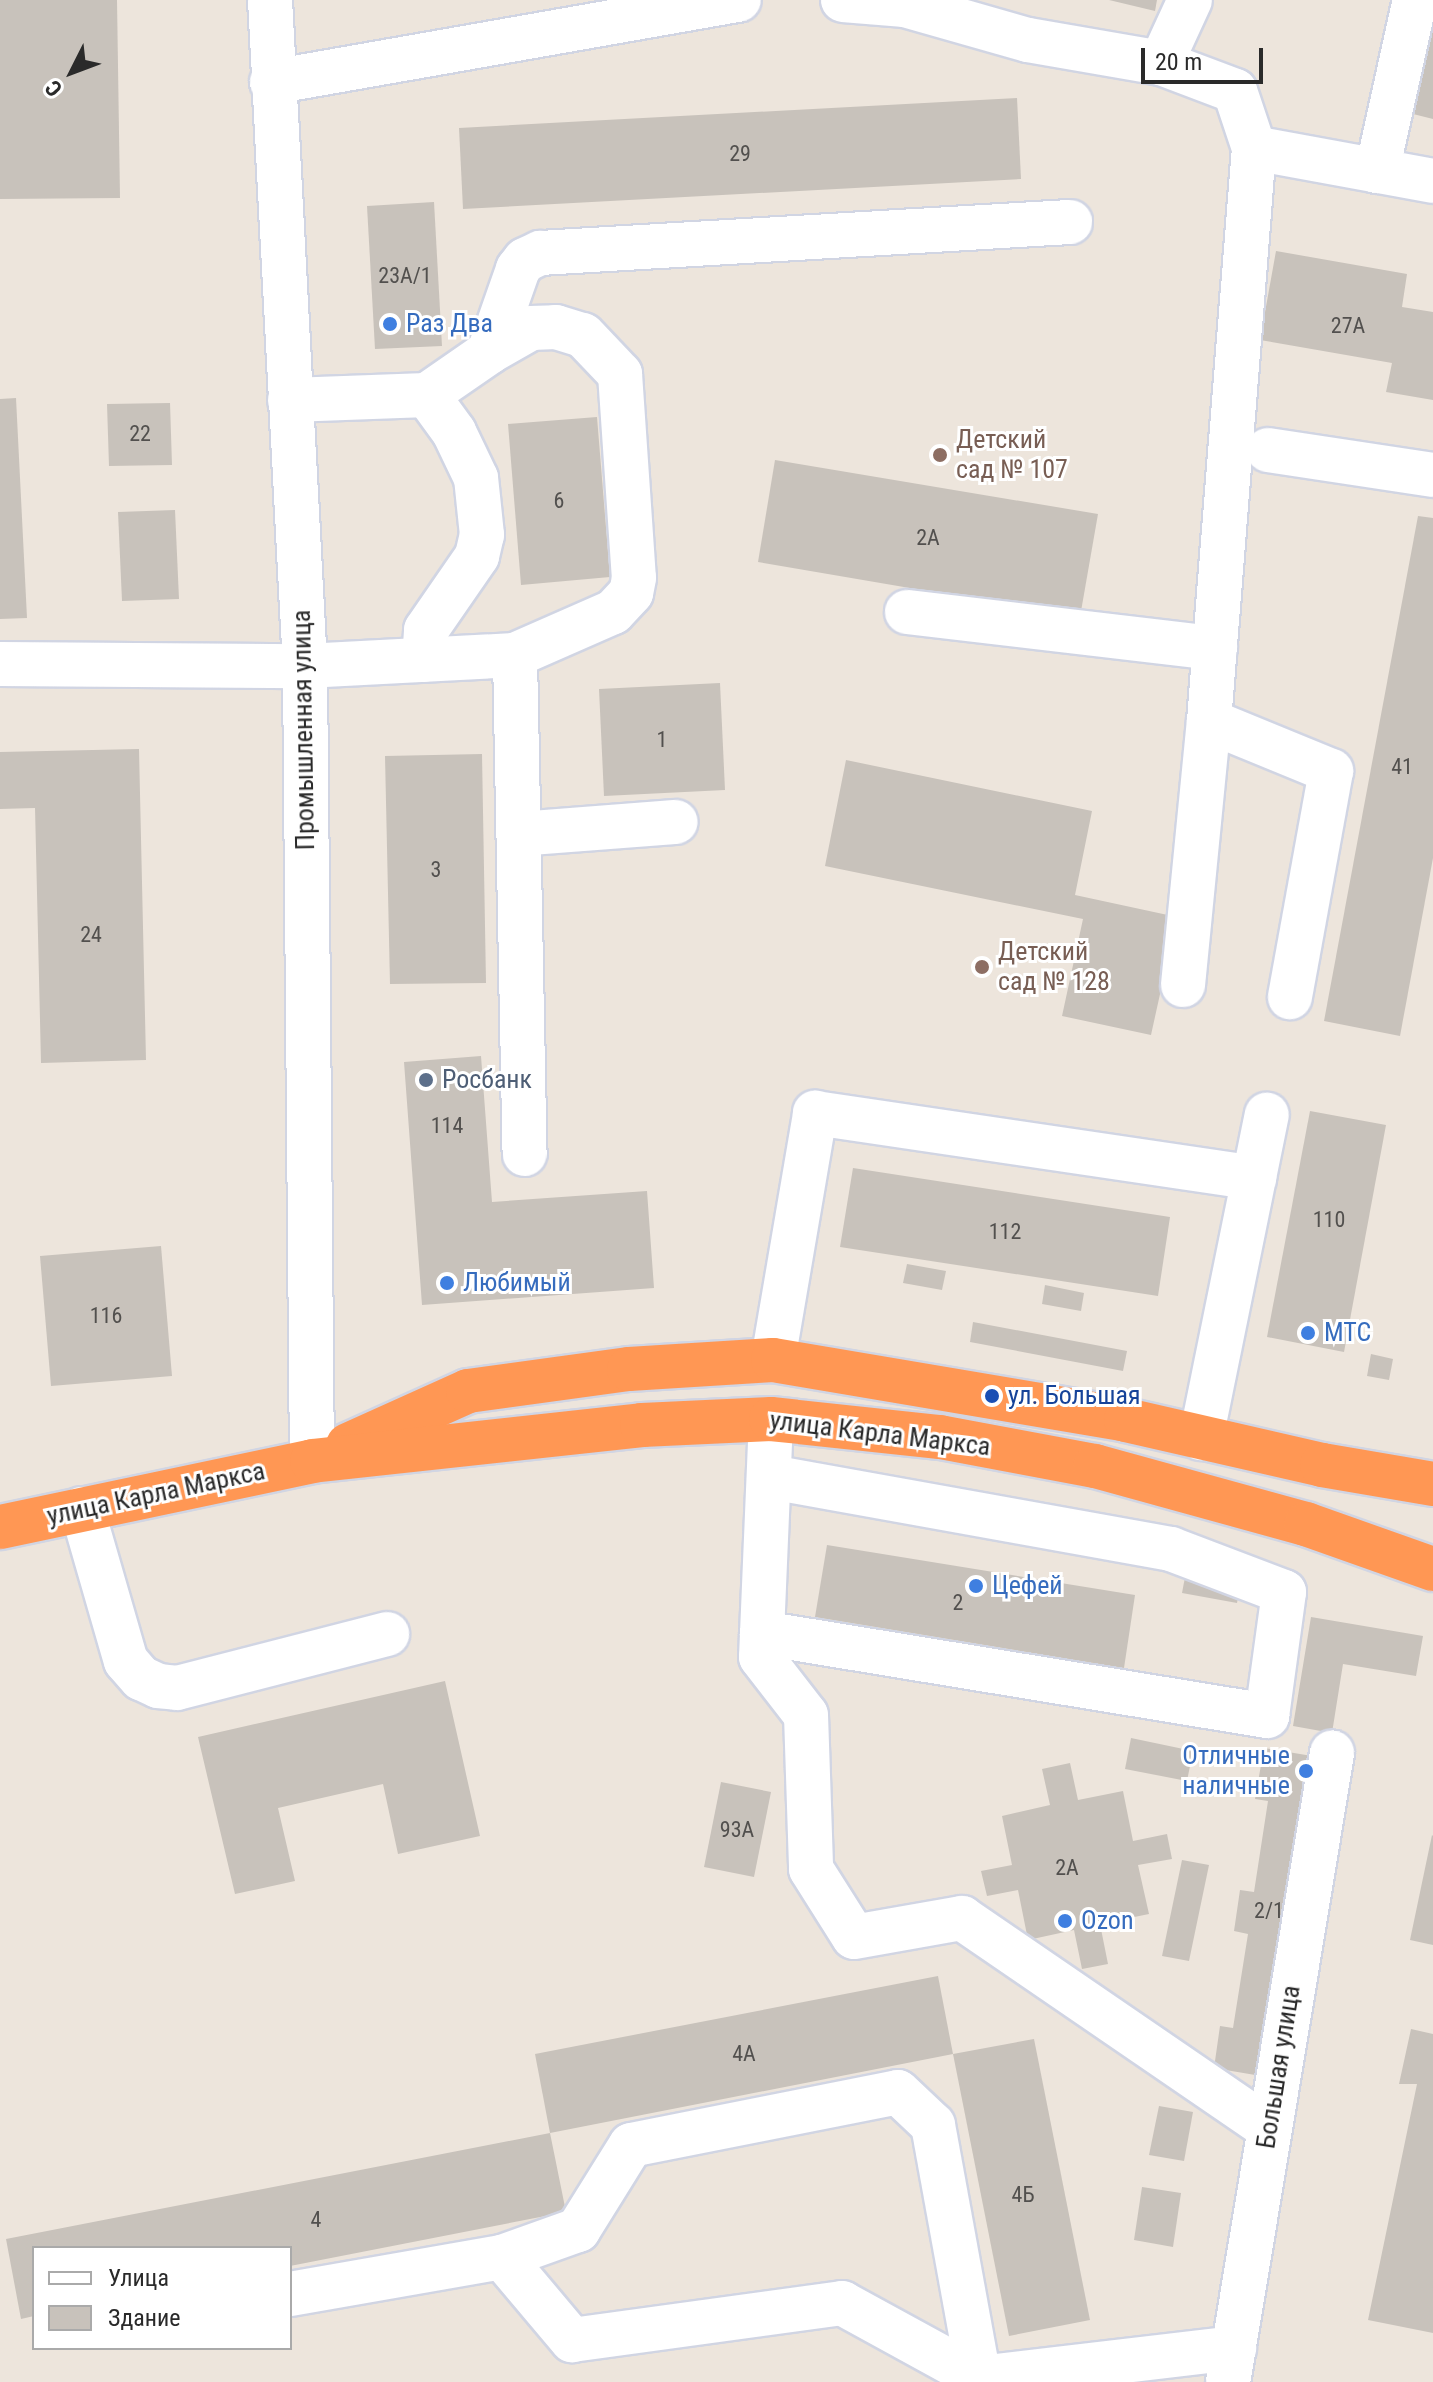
<!DOCTYPE html>
<meta charset="utf-8">
<style>
body{margin:0}
#map{position:relative;width:1433px;height:2382px;overflow:hidden;background:#ede5dc;font-family:"Roboto Condensed",sans-serif}
div>[style]{position:absolute}
.building>*{inset:0;background:#c8c2bb}
.roads{filter:drop-shadow(2px 0 #d1d5e3) drop-shadow(-2px 0 #d1d5e3) drop-shadow(0 2px #d1d5e3) drop-shadow(0 -2px #d1d5e3)}
.minor>*{height:44px;margin:-22px;padding:0 22px;transform-origin:22px;border-radius:22px;background:#fff}
.highway>*{height:44px;margin:-22px;padding:0 22px;transform-origin:22px;border-radius:22px;background:#ff9754}
.dots>*{width:22px;height:22px;translate:-50% -50%;box-sizing:border-box;border:4px solid #fff;border-radius:50%}
span{translate:-50% -50%;white-space:nowrap;text-align:center;line-height:1.15;-webkit-text-stroke:6px #fff;paint-order:stroke}
.number-label{font-size:22px;color:#52504e}
.number-label span{-webkit-text-stroke-width:0}
.shop-label{font-size:26px;color:#366cbe}
.left{translate:0 -50%;text-align:left}
.right{translate:-100% -50%;text-align:right}
.education-label{font-size:26px;color:#785e54}
.street-label{font-size:26px;color:#2a2a2a}
.service-label{font-size:26px;color:#4e5e75}
.transit-label{font-size:26px;color:#164399}
.legend{position:absolute;left:32px;top:2246px;width:260px;height:104px;box-sizing:border-box;background:#fff;border:2px solid #aaa;margin:0;padding:10px 14px;list-style:none;font-size:24px;color:#2a2a2a}
.legend li{display:flex;align-items:center;gap:16px;height:40px}
.legend b{width:40px;border:2px solid #aaa}
.north{position:absolute;left:32px;top:32px;width:80px;height:80px;-webkit-text-stroke:6px #fff;paint-order:stroke;rotate:228deg;font-size:22px;font-weight:700;line-height:32px;text-align:center;color:#2a2a2a}
.north::after{content:'';display:block;margin:auto;width:28px;height:36px;background:#2a2a2a;clip-path:polygon(50% 0,100% 100%,50% 72%,0 100%)}
.scale{position:absolute;left:1141px;top:48px;width:122px;height:36px;box-sizing:border-box;border:4px solid #2a2a2a;border-top:0;padding-left:10px;font-size:24px;line-height:28px;white-space:nowrap;color:#2a2a2a;-webkit-text-stroke:6px #fff;paint-order:stroke}
</style>
<div id="map">
<div class="building">
<div style="clip-path:polygon(0 0,117px 0,120px 198px,0 199px)"></div>
<div style="clip-path:polygon(1109px 0,1157px 0,1155px 11px)"></div>
<div style="clip-path:polygon(1432px 27px,1433px 27px,1433px 119px,1413px 114px)"></div>
<div style="clip-path:polygon(1017px 98px,1021px 179px,463px 209px,459px 128px)"></div>
<div style="clip-path:polygon(434px 202px,442px 346px,375px 349px,367px 206px)"></div>
<div style="clip-path:polygon(1276px 251px,1407px 274px,1402px 307px,1433px 312px,1433px 400px,1386px 392px,1392px 363px,1260px 340px)"></div>
<div style="clip-path:polygon(16px 398px,27px 618px,0 619px,0 399px)"></div>
<div style="clip-path:polygon(170px 403px,172px 465px,109px 466px,107px 404px)"></div>
<div style="clip-path:polygon(597px 417px,610px 577px,521px 585px,508px 424px)"></div>
<div style="clip-path:polygon(775px 460px,1098px 514px,1080px 617px,758px 562px)"></div>
<div style="clip-path:polygon(175px 510px,179px 599px,122px 601px,118px 512px)"></div>
<div style="clip-path:polygon(1418px 516px,1433px 518px,1433px 858px,1400px 1036px,1324px 1021px)"></div>
<div style="clip-path:polygon(720px 683px,725px 790px,604px 796px,599px 689px)"></div>
<div style="clip-path:polygon(139px 749px,146px 1060px,41px 1063px,35px 808px,0 809px,0 752px)"></div>
<div style="clip-path:polygon(482px 754px,486px 983px,390px 984px,385px 756px)"></div>
<div style="clip-path:polygon(846px 760px,1092px 811px,1075px 895px,1177px 917px,1151px 1035px,1062px 1016px,1083px 919px,825px 866px)"></div>
<div style="clip-path:polygon(481px 1056px,492px 1202px,647px 1191px,654px 1288px,422px 1305px,404px 1062px)"></div>
<div style="clip-path:polygon(1310px 1111px,1386px 1125px,1344px 1352px,1267px 1337px)"></div>
<div style="clip-path:polygon(853px 1168px,1170px 1217px,1158px 1296px,840px 1247px)"></div>
<div style="clip-path:polygon(161px 1246px,172px 1376px,51px 1386px,40px 1256px)"></div>
<div style="clip-path:polygon(907px 1264px,946px 1271px,942px 1290px,903px 1283px)"></div>
<div style="clip-path:polygon(1045px 1285px,1084px 1293px,1081px 1311px,1042px 1304px)"></div>
<div style="clip-path:polygon(973px 1322px,1127px 1351px,1123px 1371px,970px 1342px)"></div>
<div style="clip-path:polygon(1371px 1354px,1393px 1359px,1389px 1380px,1367px 1376px)"></div>
<div style="clip-path:polygon(827px 1545px,1135px 1595px,1124px 1668px,815px 1617px)"></div>
<div style="clip-path:polygon(1186px 1572px,1241px 1582px,1237px 1603px,1182px 1593px)"></div>
<div style="clip-path:polygon(1311px 1617px,1423px 1636px,1416px 1676px,1343px 1664px,1332px 1733px,1293px 1726px)"></div>
<div style="clip-path:polygon(445px 1681px,480px 1836px,398px 1854px,383px 1784px,278px 1808px,295px 1881px,235px 1894px,198px 1737px)"></div>
<div style="clip-path:polygon(1131px 1738px,1193px 1751px,1187px 1781px,1125px 1769px)"></div>
<div style="clip-path:polygon(1264px 1748px,1318px 1757px,1267px 2077px,1214px 2068px,1220px 2026px,1233px 2028px,1248px 1934px,1234px 1931px,1240px 1890px,1254px 1892px,1268px 1801px,1255px 1799px)"></div>
<div style="clip-path:polygon(1070px 1763px,1078px 1800px,1123px 1791px,1133px 1841px,1167px 1834px,1172px 1859px,1138px 1865px,1149px 1914px,1100px 1924px,1108px 1964px,1082px 1969px,1074px 1930px,1028px 1940px,1018px 1890px,987px 1896px,981px 1871px,1012px 1865px,1002px 1816px,1050px 1805px,1042px 1769px)"></div>
<div style="clip-path:polygon(721px 1782px,771px 1792px,754px 1877px,704px 1867px)"></div>
<div style="clip-path:polygon(1432px 1835px,1433px 1836px,1433px 1945px,1410px 1940px)"></div>
<div style="clip-path:polygon(1182px 1860px,1209px 1865px,1189px 1961px,1162px 1956px)"></div>
<div style="clip-path:polygon(938px 1976px,953px 2054px,550px 2133px,535px 2054px)"></div>
<div style="clip-path:polygon(1411px 2029px,1433px 2034px,1433px 2333px,1368px 2320px,1417px 2084px,1399px 2084px)"></div>
<div style="clip-path:polygon(1034px 2039px,1090px 2320px,1009px 2336px,953px 2054px)"></div>
<div style="clip-path:polygon(1159px 2106px,1193px 2112px,1184px 2161px,1149px 2155px)"></div>
<div style="clip-path:polygon(550px 2133px,566px 2212px,290px 2266px,290px 2248px,34px 2248px,34px 2316px,21px 2319px,6px 2239px)"></div>
<div style="clip-path:polygon(1142px 2187px,1181px 2193px,1173px 2247px,1134px 2240px)"></div>
</div>
<div class="roads">
<div class="minor">
<div style="left:270px;top:0;width:667px;rotate:86.99deg"></div>
<div style="left:305px;top:666px;width:795px;rotate:89.5deg"></div>
<div style="left:843px;top:0;width:62px;rotate:4.6deg"></div>
<div style="left:905px;top:5px;width:128px;rotate:15.9deg"></div>
<div style="left:1028px;top:40px;width:135px;rotate:9.8deg"></div>
<div style="left:1161px;top:63px;width:79px;rotate:20.7deg"></div>
<div style="left:1235px;top:91px;width:60px;rotate:71.6deg"></div>
<div style="left:1254px;top:148px;width:575px;rotate:94.49deg"></div>
<div style="left:1209px;top:721px;width:132px;rotate:22.3deg"></div>
<div style="left:1331px;top:771px;width:230px;rotate:100.3deg"></div>
<div style="left:1161px;top:63px;width:69px;rotate:-65.3deg"></div>
<div style="left:272px;top:82px;width:474px;rotate:-10deg"></div>
<div style="left:1254px;top:148px;width:182px;rotate:10.4deg"></div>
<div style="left:1377px;top:171px;width:175px;rotate:-77.5deg"></div>
<div style="left:489px;top:352px;width:48px;rotate:-29.7deg"></div>
<div style="left:531px;top:328px;width:25px;rotate:-2deg"></div>
<div style="left:556px;top:327px;width:28px;rotate:17deg"></div>
<div style="left:583px;top:335px;width:54px;rotate:46.5deg"></div>
<div style="left:620px;top:374px;width:204px;rotate:86.1deg"></div>
<div style="left:634px;top:578px;width:15px;rotate:101deg"></div>
<div style="left:631px;top:593px;width:26px;rotate:133deg"></div>
<div style="left:613px;top:612px;width:107px;rotate:156.3deg"></div>
<div style="left:290px;top:400px;width:137px;rotate:-2.1deg"></div>
<div style="left:427px;top:395px;width:75px;rotate:-34.7deg"></div>
<div style="left:489px;top:352px;width:88px;rotate:-70.7deg"></div>
<div style="left:518px;top:269px;width:11px;rotate:-52deg"></div>
<div style="left:525px;top:260px;width:17px;rotate:-25deg"></div>
<div style="left:540px;top:253px;width:531px;rotate:-3.35deg"></div>
<div style="left:1268px;top:450px;width:167px;rotate:8.6deg"></div>
<div style="left:907px;top:612px;width:310px;rotate:6.7deg"></div>
<div style="left:424px;top:660px;width:30px;rotate:-86deg"></div>
<div style="left:426px;top:630px;width:90px;rotate:-55.4deg"></div>
<div style="left:477px;top:556px;width:22px;rotate:-77deg"></div>
<div style="left:482px;top:535px;width:57px;rotate:-96deg"></div>
<div style="left:476px;top:478px;width:51px;rotate:-115.6deg"></div>
<div style="left:454px;top:432px;width:46px;rotate:-126.1deg"></div>
<div style="left:0;top:664px;width:305px;rotate:0.4deg"></div>
<div style="left:305px;top:666px;width:210px;rotate:-3deg"></div>
<div style="left:515px;top:655px;width:499px;rotate:88.9deg"></div>
<div style="left:519px;top:834px;width:157px;rotate:-4.4deg"></div>
<div style="left:1183px;top:985px;width:265px;rotate:-84.4deg"></div>
<div style="left:773px;top:1360px;width:251px;rotate:-80.3deg"></div>
<div style="left:815px;top:1113px;width:444px;rotate:8.4deg"></div>
<div style="left:771px;top:1419px;width:238px;rotate:92.4deg"></div>
<div style="left:761px;top:1657px;width:73px;rotate:52.2deg"></div>
<div style="left:806px;top:1715px;width:154px;rotate:88.1deg"></div>
<div style="left:811px;top:1869px;width:80px;rotate:57.7deg"></div>
<div style="left:854px;top:1937px;width:110px;rotate:-10deg"></div>
<div style="left:962px;top:1918px;width:372px;rotate:34.4deg"></div>
<div style="left:1201px;top:1438px;width:330px;rotate:-78.5deg"></div>
<div style="left:82px;top:1509px;width:158px;rotate:73.9deg"></div>
<div style="left:126px;top:1661px;width:23px;rotate:49deg"></div>
<div style="left:141px;top:1678px;width:19px;rotate:25deg"></div>
<div style="left:158px;top:1686px;width:19px;rotate:6deg"></div>
<div style="left:177px;top:1688px;width:217px;rotate:-14.4deg"></div>
<div style="left:762px;top:1633px;width:512px;rotate:9.33deg"></div>
<div style="left:1267px;top:1716px;width:125px;rotate:-82.2deg"></div>
<div style="left:1284px;top:1592px;width:121px;rotate:-159.2deg"></div>
<div style="left:1171px;top:1549px;width:408px;rotate:-169.8deg"></div>
<div style="left:502px;top:2257px;width:109px;rotate:49.9deg"></div>
<div style="left:572px;top:2340px;width:273px;rotate:-7.8deg"></div>
<div style="left:842px;top:2303px;width:156px;rotate:28.7deg"></div>
<div style="left:979px;top:2378px;width:257px;rotate:-6.7deg"></div>
<div style="left:290px;top:2294px;width:215px;rotate:-9.9deg"></div>
<div style="left:502px;top:2257px;width:81px;rotate:-19.6deg"></div>
<div style="left:578px;top:2230px;width:100px;rotate:-58.1deg"></div>
<div style="left:631px;top:2145px;width:272px;rotate:-11.2deg"></div>
<div style="left:898px;top:2092px;width:48px;rotate:43.3deg"></div>
<div style="left:933px;top:2125px;width:257px;rotate:79.7deg"></div>
<div style="left:1228px;top:2382px;width:638px;rotate:-80.61deg"></div>
</div>
<div class="highway">
<div style="left:348px;top:1445px;width:132px;rotate:-24.2deg"></div>
<div style="left:468px;top:1391px;width:162px;rotate:-7.8deg"></div>
<div style="left:629px;top:1369px;width:144px;rotate:-3.6deg"></div>
<div style="left:773px;top:1360px;width:358px;rotate:9.6deg"></div>
<div style="left:1126px;top:1420px;width:201px;rotate:12.9deg"></div>
<div style="left:1322px;top:1465px;width:113px;rotate:9.7deg"></div>
<div style="left:0;top:1527px;width:319px;rotate:-11.9deg"></div>
<div style="left:312px;top:1461px;width:332px;rotate:-6.2deg"></div>
<div style="left:642px;top:1425px;width:129px;rotate:-2.7deg"></div>
<div style="left:771px;top:1419px;width:170px;rotate:6.1deg"></div>
<div style="left:940px;top:1437px;width:158px;rotate:10.6deg"></div>
<div style="left:1095px;top:1466px;width:219px;rotate:15.4deg"></div>
<div style="left:1306px;top:1524px;width:135px;rotate:19.5deg"></div>
</div>
</div>
<div class="dots">
<div style="left:390px;top:324px;background:#3f7fe0"></div>
<div style="left:940px;top:455px;background:#8d6e63"></div>
<div style="left:982px;top:967px;background:#8d6e63"></div>
<div style="left:426px;top:1080px;background:#5c6f8a"></div>
<div style="left:447px;top:1283px;background:#3f7fe0"></div>
<div style="left:1308px;top:1333px;background:#3f7fe0"></div>
<div style="left:992px;top:1396px;background:#1a4fb4"></div>
<div style="left:976px;top:1586px;background:#3f7fe0"></div>
<div style="left:1306px;top:1771px;background:#3f7fe0"></div>
<div style="left:1065px;top:1921px;background:#3f7fe0"></div>
</div>
<div class="number-label">
<span style="left:740px;top:154px">29</span>
<span style="left:405px;top:276px">23А/1</span>
<span style="left:1348px;top:326px">27А</span>
<span style="left:140px;top:434px">22</span>
<span style="left:559px;top:501px">6</span>
<span style="left:928px;top:538px">2А</span>
<span style="left:662px;top:740px">1</span>
<span style="left:1402px;top:767px">41</span>
<span style="left:436px;top:870px">3</span>
<span style="left:91px;top:935px">24</span>
<span style="left:447px;top:1126px">114</span>
<span style="left:1329px;top:1220px">110</span>
<span style="left:1005px;top:1232px">112</span>
<span style="left:106px;top:1316px">116</span>
<span style="left:958px;top:1603px">2</span>
<span style="left:737px;top:1830px">93А</span>
<span style="left:1067px;top:1868px">2А</span>
<span style="left:1269px;top:1911px">2/1</span>
<span style="left:744px;top:2054px">4А</span>
<span style="left:1023px;top:2195px">4Б</span>
<span style="left:316px;top:2220px">4</span>
</div>
<div class="shop-label">
<span class="left" style="left:406px;top:324px">Раз Два</span>
<span class="left" style="left:463px;top:1283px">Любимый</span>
<span class="left" style="left:1324px;top:1333px">МТС</span>
<span class="left" style="left:992px;top:1586px">Цефей</span>
<span class="right" style="left:1290px;top:1771px">Отличные<br>наличные</span>
<span class="left" style="left:1081px;top:1921px">Ozon</span>
</div>
<div class="education-label">
<span class="left" style="left:956px;top:455px">Детский<br>сад № 107</span>
<span class="left" style="left:998px;top:967px">Детский<br>сад № 128</span>
</div>
<div class="street-label">
<span style="left:304px;top:730px;rotate:-91deg">Промышленная улица</span>
<span style="left:880px;top:1434px;rotate:7deg">улица Карла Маркса</span>
<span style="left:156px;top:1494px;rotate:-12deg">улица Карла Маркса</span>
<span style="left:1279px;top:2067px;rotate:-81deg">Большая улица</span>
</div>
<div class="service-label">
<span class="left" style="left:442px;top:1080px">Росбанк</span>
</div>
<div class="transit-label">
<span class="left" style="left:1008px;top:1396px">ул. Большая</span>
</div>
<ul class="legend">
<li><b style="height:10px;background:#fff"></b>Улица</li>
<li><b style="height:22px;background:#c8c2bb"></b>Здание</li>
</ul>
<div class="north">С</div>
<div class="scale">20 m</div>
</div>
